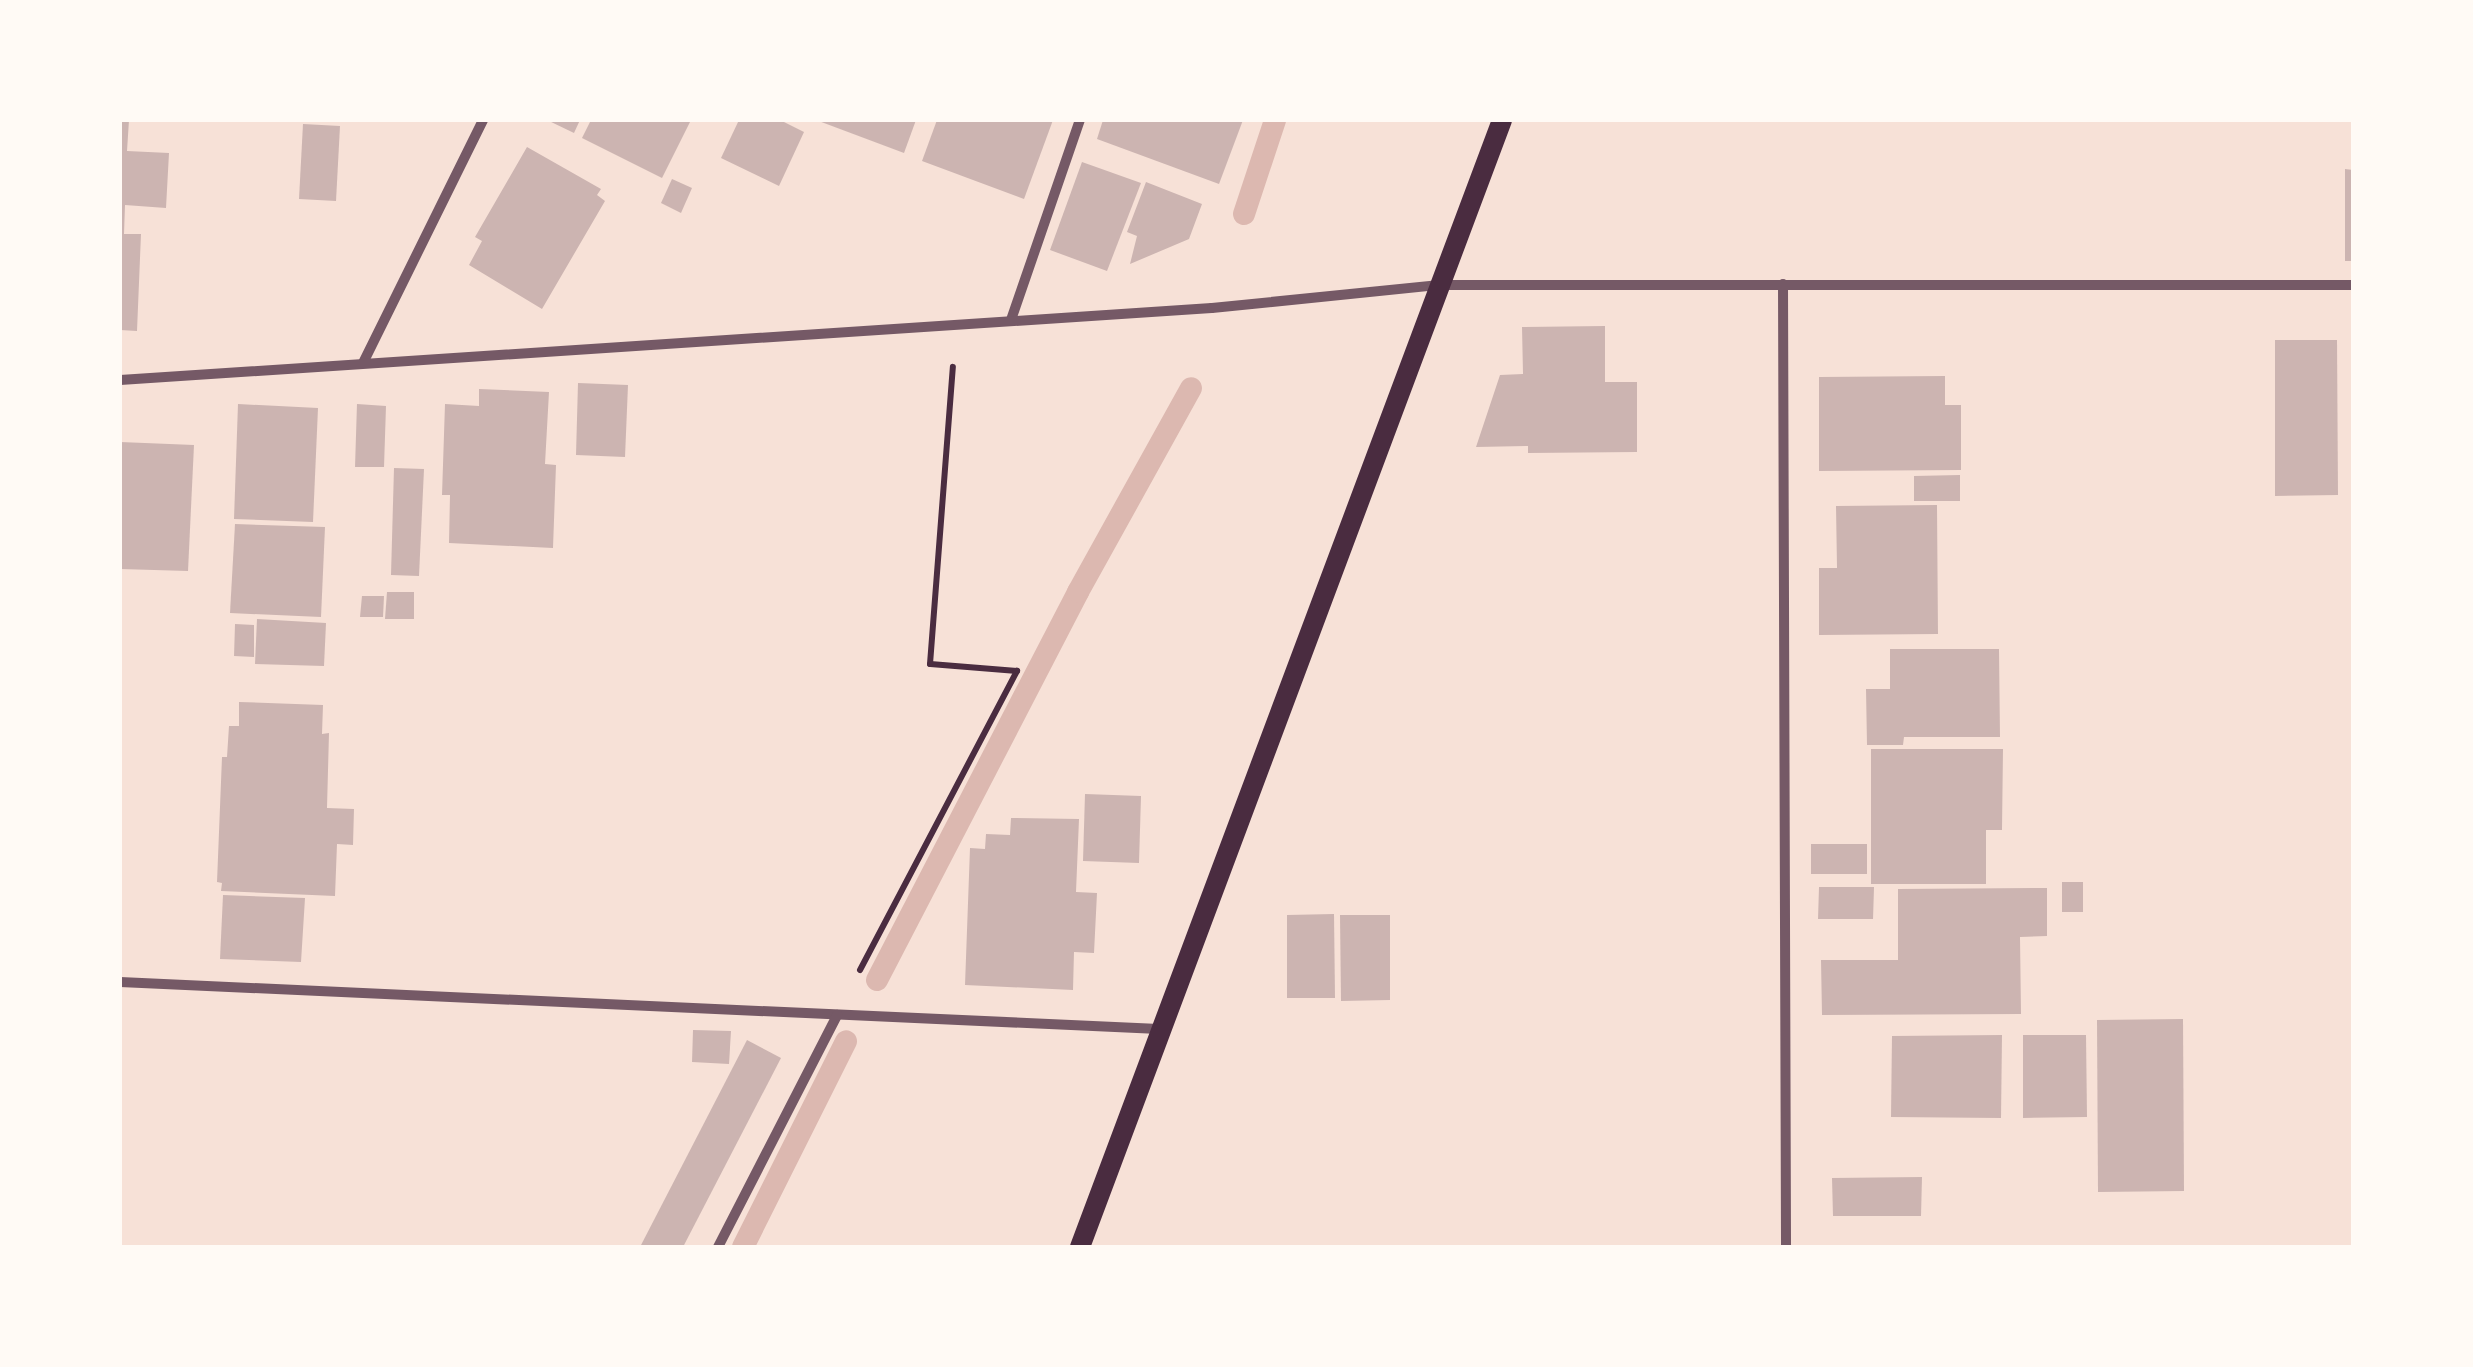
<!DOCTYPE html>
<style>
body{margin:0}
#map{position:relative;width:2473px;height:1367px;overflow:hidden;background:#f7e1d7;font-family:Overpass,sans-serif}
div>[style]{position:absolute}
.stream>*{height:22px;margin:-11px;padding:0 11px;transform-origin:11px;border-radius:11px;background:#dcb8b0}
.building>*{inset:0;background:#ccb4b1}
.path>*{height:6px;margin:-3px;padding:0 3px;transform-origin:3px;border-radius:3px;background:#4a2c40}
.minor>*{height:10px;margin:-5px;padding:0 5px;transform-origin:5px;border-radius:5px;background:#755966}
.secondary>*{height:20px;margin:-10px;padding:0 10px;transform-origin:10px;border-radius:10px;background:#4a2c40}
span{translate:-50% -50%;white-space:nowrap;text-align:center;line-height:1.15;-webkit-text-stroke:8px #fffaf5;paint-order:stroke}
.frame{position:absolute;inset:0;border:122px solid #fffaf5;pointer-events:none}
</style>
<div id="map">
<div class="stream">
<div style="left:1244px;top:214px;width:99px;rotate:-71.7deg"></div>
<div style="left:877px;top:980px;width:437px;rotate:-62.6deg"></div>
<div style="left:1078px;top:592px;width:233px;rotate:-61deg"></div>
<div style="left:743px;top:1247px;width:230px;rotate:-63.4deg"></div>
</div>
<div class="building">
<div style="clip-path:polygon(120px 120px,129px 120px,127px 151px,169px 153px,166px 208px,125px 205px,124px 234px,141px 234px,137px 331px,120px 330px)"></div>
<div style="clip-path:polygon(547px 120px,580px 120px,574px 133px)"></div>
<div style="clip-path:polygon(591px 120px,691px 120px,662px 178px,582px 138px)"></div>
<div style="clip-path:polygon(739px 120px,780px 120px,804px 132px,779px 186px,721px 158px)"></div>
<div style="clip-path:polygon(816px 120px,916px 120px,904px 153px)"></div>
<div style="clip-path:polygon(937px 120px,1053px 120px,1024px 199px,922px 161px)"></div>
<div style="clip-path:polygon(1103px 120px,1243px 120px,1219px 184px,1097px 139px)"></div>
<div style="clip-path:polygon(303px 124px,340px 126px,336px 201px,299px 199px)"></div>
<div style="clip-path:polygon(527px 147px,601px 189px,597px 195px,605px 201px,542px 309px,469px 265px,482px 241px,475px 237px)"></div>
<div style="clip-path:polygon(1082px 162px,1141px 183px,1107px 271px,1050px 250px)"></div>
<div style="clip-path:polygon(2345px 169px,2353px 170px,2353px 261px,2345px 261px)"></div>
<div style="clip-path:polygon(672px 179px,692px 188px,681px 213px,661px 203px)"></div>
<div style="clip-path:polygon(1146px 182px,1202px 204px,1189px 239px,1130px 264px,1137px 236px,1127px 232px)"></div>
<div style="clip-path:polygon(1605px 326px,1605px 382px,1637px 382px,1637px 452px,1528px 453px,1528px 446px,1476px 447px,1500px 375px,1523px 374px,1522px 327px)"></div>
<div style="clip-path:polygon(2275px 340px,2337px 340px,2338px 495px,2275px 496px)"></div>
<div style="clip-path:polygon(1945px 376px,1945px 405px,1961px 405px,1961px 470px,1819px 471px,1819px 377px)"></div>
<div style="clip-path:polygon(578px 383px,628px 385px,625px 457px,576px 455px)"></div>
<div style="clip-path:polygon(479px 389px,549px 392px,545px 464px,556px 465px,553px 548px,449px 543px,450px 495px,442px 495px,445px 404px,479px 406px)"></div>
<div style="clip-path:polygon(238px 404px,318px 408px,313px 522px,234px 519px)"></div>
<div style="clip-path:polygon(357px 404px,386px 406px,384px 467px,355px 467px)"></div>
<div style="clip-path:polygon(120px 442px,194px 445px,188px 571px,120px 569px)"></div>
<div style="clip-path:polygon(394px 468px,424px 469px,419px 576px,391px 575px)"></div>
<div style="clip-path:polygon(1960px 475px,1960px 501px,1914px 501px,1914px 476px)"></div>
<div style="clip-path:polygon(1937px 505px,1938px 634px,1819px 635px,1819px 568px,1837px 568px,1836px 506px)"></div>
<div style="clip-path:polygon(235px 524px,325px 527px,321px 617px,230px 613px)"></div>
<div style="clip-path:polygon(387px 592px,414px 592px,414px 619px,385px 619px)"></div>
<div style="clip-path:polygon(362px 596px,384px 596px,383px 617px,360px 617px)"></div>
<div style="clip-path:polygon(257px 619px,326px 623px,324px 666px,255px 664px)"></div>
<div style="clip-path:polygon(235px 624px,254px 625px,254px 657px,234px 656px)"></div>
<div style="clip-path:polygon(1890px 649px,1999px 649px,2000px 737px,1904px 737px,1903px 745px,1867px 745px,1866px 689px,1890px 689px)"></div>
<div style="clip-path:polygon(239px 702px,323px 705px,322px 734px,329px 733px,327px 808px,354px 809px,353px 845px,337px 844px,335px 896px,221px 891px,222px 883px,217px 882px,222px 757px,227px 757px,229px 726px,239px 726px)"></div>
<div style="clip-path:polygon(1871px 749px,2003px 749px,2002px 830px,1986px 830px,1986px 884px,1871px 884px)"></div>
<div style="clip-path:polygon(1085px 794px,1141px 796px,1139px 863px,1083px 861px)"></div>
<div style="clip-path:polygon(1011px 818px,1079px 819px,1076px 892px,1097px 893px,1094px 953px,1074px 952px,1073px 990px,965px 985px,970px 848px,985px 849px,986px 834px,1010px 835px)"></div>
<div style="clip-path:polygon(1811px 844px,1867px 844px,1867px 874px,1811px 874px)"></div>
<div style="clip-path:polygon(2062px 882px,2083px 882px,2083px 912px,2062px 912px)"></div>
<div style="clip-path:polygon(1819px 887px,1874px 887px,1873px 919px,1818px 919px)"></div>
<div style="clip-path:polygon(2047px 888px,2047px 936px,2020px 937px,2021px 1014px,1822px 1015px,1821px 960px,1898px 960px,1898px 889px)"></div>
<div style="clip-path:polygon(223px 895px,305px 898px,301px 962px,220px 959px)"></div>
<div style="clip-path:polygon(1334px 914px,1335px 998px,1287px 998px,1287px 915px)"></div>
<div style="clip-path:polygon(1340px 915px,1390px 915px,1390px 1000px,1341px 1001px)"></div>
<div style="clip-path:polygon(2183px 1019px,2184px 1191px,2098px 1192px,2097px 1020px)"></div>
<div style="clip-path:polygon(693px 1030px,731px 1031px,729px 1064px,692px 1062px)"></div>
<div style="clip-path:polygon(2002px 1035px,2001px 1118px,1891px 1117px,1892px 1036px)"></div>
<div style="clip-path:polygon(2023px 1035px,2086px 1035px,2087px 1117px,2023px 1118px)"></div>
<div style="clip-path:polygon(747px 1040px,781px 1058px,683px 1247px,640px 1247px)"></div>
<div style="clip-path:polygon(1922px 1177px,1921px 1216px,1833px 1216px,1832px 1178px)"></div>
</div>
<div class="path">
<div style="left:860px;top:970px;width:338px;rotate:-62.3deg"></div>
<div style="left:1017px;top:671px;width:87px;rotate:-175.4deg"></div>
<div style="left:930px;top:664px;width:298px;rotate:-85.6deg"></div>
</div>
<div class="minor">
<div style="left:1783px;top:284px;width:963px;rotate:89.82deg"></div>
<div style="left:1011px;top:320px;width:212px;rotate:-71deg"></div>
<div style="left:363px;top:363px;width:271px;rotate:-63.7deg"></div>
<div style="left:120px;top:380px;width:1094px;rotate:-3.77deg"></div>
<div style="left:1212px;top:308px;width:229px;rotate:-5.8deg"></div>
<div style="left:1440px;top:285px;width:913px"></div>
<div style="left:120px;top:982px;width:1040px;rotate:2.59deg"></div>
<div style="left:718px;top:1247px;width:261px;rotate:-62.8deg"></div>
</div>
<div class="secondary">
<div style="left:1080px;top:1247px;width:1203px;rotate:-69.47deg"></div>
</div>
<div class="frame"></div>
</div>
